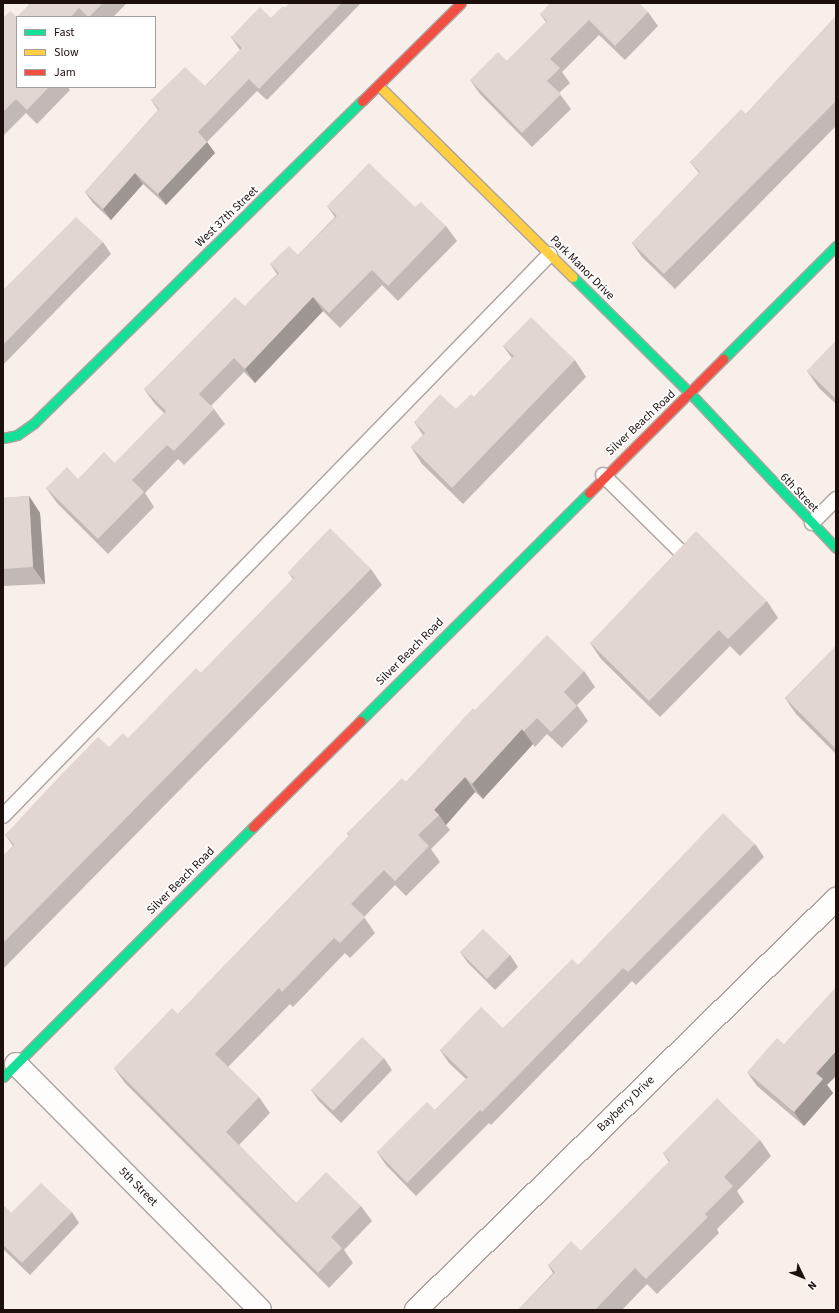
<!DOCTYPE html>
<style>
body{margin:0}
#map{position:relative;width:839px;height:1313px;overflow:hidden;background:#f8efeb;font-family:"Source Sans 3",sans-serif}
div>[style]{position:absolute}
.roads{filter:drop-shadow(1px 0 #aea39f) drop-shadow(-1px 0 #aea39f) drop-shadow(0 1px #aea39f) drop-shadow(0 -1px #aea39f)}
.lane>*{height:14px;margin:-7px;padding:0 7px;transform-origin:7px;border-radius:7px;background:#fefdfc}
.street>*{height:22px;margin:-11px;padding:0 11px;transform-origin:11px;border-radius:11px;background:#fefdfc}
.fast>*{height:9px;margin:-4.5px;padding:0 4.5px;transform-origin:4.5px;border-radius:4.5px;background:#16e098}
.slow>*{height:9px;margin:-4.5px;padding:0 4.5px;transform-origin:4.5px;border-radius:4.5px;background:#ffcf43}
.jam>*{height:9px;margin:-4.5px;padding:0 4.5px;transform-origin:4.5px;border-radius:4.5px;background:#f24e42}
.wall>*{inset:0;background:#c2b8b5}
.shaded-wall>*{inset:0;background:#9e9693}
.building>*{inset:0;background:#e2d6d2}
span{translate:-50% -50%;white-space:nowrap;text-align:center;line-height:1.15;-webkit-text-stroke:3.5px #fff;paint-order:stroke}
.street-label{font-size:12px;color:#1d0f0b}
.frame{position:absolute;inset:0;border:4px solid #1d0f0b;pointer-events:none}
.legend{position:absolute;left:16px;top:16px;width:140px;height:72px;box-sizing:border-box;background:#fff;border:1px solid #a59f9d;margin:0;padding:5px 7px;list-style:none;font-size:12px;color:#1d0f0b}
.legend li{display:flex;align-items:center;gap:8px;height:20px}
.legend b{width:20px;border:1px solid #a59f9d}
.north{position:absolute;left:783px;top:1257px;width:40px;height:40px;-webkit-text-stroke:3px #fff;paint-order:stroke;rotate:133deg;font-size:11px;font-weight:700;line-height:16px;text-align:center;color:#1d0f0b}
.north::after{content:'';display:block;margin:auto;width:14px;height:18px;background:#1d0f0b;clip-path:polygon(50% 0,100% 100%,50% 72%,0 100%)}
</style>
<div id="map">
<div class="roads">
<div class="lane">
<div style="left:603px;top:475px;width:108px;rotate:44.6deg"></div>
<div style="left:812px;top:523px;width:34px;rotate:-45deg"></div>
<div style="left:3px;top:816px;width:784px;rotate:-45.77deg"></div>
</div>
<div class="street">
<div style="left:16px;top:1064px;width:346px;rotate:45.2deg"></div>
<div style="left:416px;top:1310px;width:588px;rotate:-44.38deg"></div>
</div>
<div class="fast">
<div style="left:573px;top:277px;width:165px;rotate:44.8deg"></div>
<div style="left:690px;top:393px;width:213px;rotate:46.7deg"></div>
<div style="left:723px;top:359px;width:160px;rotate:-45deg"></div>
<div style="left:3px;top:438px;width:14px;rotate:-12deg"></div>
<div style="left:17px;top:435px;width:21px;rotate:-35deg"></div>
<div style="left:34px;top:423px;width:460px;rotate:-44.5deg"></div>
<div style="left:360px;top:721px;width:323px;rotate:-44.9deg"></div>
<div style="left:3px;top:1077px;width:354px;rotate:-45deg"></div>
</div>
<div class="slow">
<div style="left:379px;top:86px;width:272px;rotate:44.6deg"></div>
</div>
<div class="jam">
<div style="left:362px;top:101px;width:139px;rotate:-44.7deg"></div>
<div style="left:589px;top:493px;width:190px;rotate:-45deg"></div>
<div style="left:253px;top:827px;width:151px;rotate:-44.7deg"></div>
</div>
</div>
<div class="wall">
<div style="clip-path:polygon(31px 3px,127px 3px,113px 17px,17px 17px,17px 87px,68px 87px,70px 90px,37px 124px,26px 113px,3px 136px,3px 18px,17px 17px)"></div>
<div style="clip-path:polygon(290px 3px,361px 3px,267px 100px,257px 91px,207px 142px,215px 153px,166px 205px,143px 184px,111px 220px,93px 203px,85px 192px,158px 110px,151px 100px,205px 86px,240px 50px,231px 37px,271px 18px,285px 8px)"></div>
<div style="clip-path:polygon(648px 12px,658px 26px,625px 60px,599px 35px,562px 72px,570px 83px,559px 93px,571px 109px,532px 147px,480px 94px,470px 80px,507px 61px,546px 22px,540px 14px)"></div>
<div style="clip-path:polygon(836px 16px,836px 126px,675px 289px,642px 257px,632px 243px,699px 173px,690px 162px,746px 114px)"></div>
<div style="clip-path:polygon(327px 206px,415px 207px,446px 226px,457px 241px,398px 301px,382px 285px,340px 328px,323px 311px,255px 383px,244px 372px,211px 406px,214px 409px,225px 424px,184px 465px,178px 459px,145px 493px,154px 507px,108px 554px,57px 503px,46px 488px,78px 479px,115px 463px,164px 413px,155px 404px,144px 389px,245px 306px,277px 274px,270px 264px,298px 255px,335px 217px)"></div>
<div style="clip-path:polygon(103px 242px,111px 254px,3px 365px,3px 290px)"></div>
<div style="clip-path:polygon(836px 341px,836px 404px,819px 388px,807px 371px)"></div>
<div style="clip-path:polygon(503px 346px,575px 360px,586px 377px,463px 504px,422px 464px,411px 447px,423px 435px,414px 422px,456px 409px,474px 397px,512px 358px)"></div>
<div style="clip-path:polygon(29px 496px,40px 513px,45px 584px,3px 586px,3px 498px)"></div>
<div style="clip-path:polygon(371px 569px,382px 585px,3px 969px,3px 856px,13px 846px,5px 835px,109px 747px,128px 738px,201px 673px,293px 579px,288px 572px)"></div>
<div style="clip-path:polygon(767px 601px,778px 618px,740px 656px,730px 646px,660px 717px,601px 659px,590px 643px)"></div>
<div style="clip-path:polygon(836px 646px,836px 754px,796px 714px,785px 698px)"></div>
<div style="clip-path:polygon(584px 671px,595px 687px,577px 705px,588px 721px,562px 748px,547px 734px,535px 747px,533px 744px,483px 799px,475px 792px,446px 825px,450px 830px,431px 849px,440px 862px,406px 896px,395px 885px,364px 917px,375px 933px,350px 958px,345px 953px,293px 1007px,290px 1004px,228px 1067px,259px 1097px,270px 1113px,239px 1145px,296px 1203px,361px 1206px,372px 1221px,344px 1250px,353px 1263px,329px 1288px,125px 1083px,114px 1068px,178px 1014px,349px 836px,347px 833px,406px 782px,475px 710px)"></div>
<div style="clip-path:polygon(755px 844px,764px 857px,636px 985px,632px 981px,491px 1125px,489px 1123px,416px 1196px,386px 1165px,377px 1152px,435px 1110px,466px 1079px,449px 1063px,440px 1050px,503px 1028px,578px 965px)"></div>
<div style="clip-path:polygon(460px 952px,510px 955px,518px 967px,495px 990px,468px 963px)"></div>
<div style="clip-path:polygon(384px 1058px,392px 1070px,341px 1123px,319px 1101px,311px 1090px)"></div>
<div style="clip-path:polygon(747px 1072px,827px 1085px,833px 1093px,804px 1126px,757px 1086px)"></div>
<div style="clip-path:polygon(760px 1140px,771px 1156px,737px 1191px,744px 1202px,717px 1229px,719px 1233px,657px 1294px,647px 1284px,622px 1310px,518px 1310px,553px 1273px,548px 1265px,581px 1251px,669px 1162px,663px 1153px)"></div>
<div style="clip-path:polygon(3px 1205px,11px 1213px,72px 1212px,79px 1223px,30px 1275px,3px 1249px)"></div>
</div>
<div class="shaded-wall">
<div style="clip-path:polygon(207px 142px,215px 153px,166px 205px,158px 194px)"></div>
<div style="clip-path:polygon(135px 173px,143px 184px,111px 220px,103px 209px)"></div>
<div style="clip-path:polygon(313px 297px,323px 311px,255px 383px,245px 369px)"></div>
<div style="clip-path:polygon(29px 496px,40px 513px,45px 584px,33px 567px)"></div>
<div style="clip-path:polygon(522px 729px,533px 744px,483px 799px,472px 784px)"></div>
<div style="clip-path:polygon(465px 777px,475px 792px,446px 825px,439px 815px,434px 810px)"></div>
<div style="clip-path:polygon(836px 1051px,836px 1076px,827px 1085px,833px 1093px,804px 1126px,794px 1112px,816px 1073px)"></div>
</div>
<div class="building">
<div style="clip-path:polygon(31px 3px,103px 3px,89px 17px,88px 17px,79px 8px,71px 17px,17px 17px,17px 87px,49px 87px,27px 110px,16px 99px,3px 112px,3px 18px,10px 11px,17px 17px)"></div>
<div style="clip-path:polygon(290px 3px,342px 3px,259px 89px,249px 79px,198px 132px,207px 142px,158px 194px,135px 173px,103px 209px,85px 192px,159px 109px,151px 100px,185px 67px,205px 86px,242px 48px,231px 37px,260px 7px,271px 18px,283px 6px,285px 8px)"></div>
<div style="clip-path:polygon(550px 3px,639px 3px,648px 12px,615px 46px,589px 20px,550px 59px,560px 68px,547px 81px,561px 94px,522px 133px,470px 80px,498px 52px,507px 61px,547px 21px,540px 14px)"></div>
<div style="clip-path:polygon(836px 16px,836px 101px,664px 274px,632px 243px,700px 172px,690px 162px,741px 109px,746px 114px)"></div>
<div style="clip-path:polygon(369px 163px,415px 207px,421px 202px,446px 226px,388px 286px,372px 270px,329px 313px,313px 297px,245px 369px,234px 358px,199px 394px,214px 409px,174px 451px,167px 445px,132px 480px,144px 492px,98px 539px,46px 488px,67px 467px,78px 479px,104px 452px,115px 463px,166px 411px,144px 389px,235px 297px,245px 306px,279px 273px,270px 264px,289px 246px,298px 255px,337px 216px,327px 206px)"></div>
<div style="clip-path:polygon(76px 217px,103px 242px,3px 345px,3px 290px)"></div>
<div style="clip-path:polygon(531px 317px,575px 360px,452px 488px,411px 447px,425px 433px,414px 422px,440px 394px,456px 409px,471px 394px,474px 397px,514px 356px,503px 346px)"></div>
<div style="clip-path:polygon(836px 341px,836px 399px,807px 371px)"></div>
<div style="clip-path:polygon(29px 496px,33px 567px,3px 569px,3px 498px)"></div>
<div style="clip-path:polygon(330px 528px,371px 569px,3px 943px,3px 856px,14px 845px,5px 835px,57px 779px,98px 737px,109px 747px,123px 733px,128px 738px,196px 668px,201px 673px,294px 578px,288px 572px)"></div>
<div style="clip-path:polygon(696px 531px,767px 601px,728px 639px,719px 630px,649px 701px,590px 643px)"></div>
<div style="clip-path:polygon(547px 635px,584px 671px,564px 692px,577px 706px,551px 732px,537px 718px,524px 731px,522px 729px,472px 784px,465px 777px,434px 810px,439px 815px,418px 835px,429px 846px,395px 881px,384px 870px,351px 904px,365px 917px,340px 943px,334px 938px,282px 992px,279px 988px,215px 1054px,259px 1097px,226px 1132px,296px 1203px,326px 1172px,361px 1206px,331px 1237px,342px 1248px,318px 1273px,114px 1068px,172px 1008px,178px 1014px,350px 835px,347px 833px,402px 778px,406px 782px,473px 708px,475px 710px)"></div>
<div style="clip-path:polygon(836px 646px,836px 749px,785px 698px)"></div>
<div style="clip-path:polygon(723px 813px,755px 844px,628px 972px,623px 968px,482px 1112px,480px 1110px,407px 1183px,377px 1152px,427px 1102px,435px 1110px,468px 1077px,440px 1050px,481px 1007px,503px 1028px,572px 959px,578px 965px)"></div>
<div style="clip-path:polygon(483px 929px,510px 955px,487px 979px,460px 952px)"></div>
<div style="clip-path:polygon(836px 987px,836px 1051px,816px 1073px,823px 1079px,794px 1112px,747px 1072px,777px 1038px,784px 1044px)"></div>
<div style="clip-path:polygon(362px 1037px,384px 1058px,333px 1111px,311px 1090px)"></div>
<div style="clip-path:polygon(717px 1098px,760px 1140px,724px 1177px,733px 1186px,705px 1214px,708px 1217px,646px 1279px,635px 1268px,595px 1310px,518px 1310px,555px 1272px,548px 1265px,571px 1241px,581px 1251px,670px 1161px,663px 1153px)"></div>
<div style="clip-path:polygon(41px 1183px,72px 1212px,22px 1263px,3px 1245px,3px 1205px,11px 1213px)"></div>
</div>
<div class="street-label">
<span style="left:227px;top:217px;rotate:-44deg">West 37th Street</span>
<span style="left:582px;top:268px;rotate:45deg">Park Manor Drive</span>
<span style="left:641px;top:423px;rotate:-43deg">Silver Beach Road</span>
<span style="left:799px;top:493px;rotate:46deg">6th Street</span>
<span style="left:410px;top:652px;rotate:-45deg">Silver Beach Road</span>
<span style="left:181px;top:881px;rotate:-45deg">Silver Beach Road</span>
<span style="left:626px;top:1104px;rotate:-44deg">Bayberry Drive</span>
<span style="left:138px;top:1187px;rotate:45deg">5th Street</span>
</div>
<div class="frame"></div>
<ul class="legend">
<li><b style="height:5px;background:#16e098"></b>Fast</li>
<li><b style="height:5px;background:#ffcf43"></b>Slow</li>
<li><b style="height:5px;background:#f24e42"></b>Jam</li>
</ul>
<div class="north">N</div>
</div>
